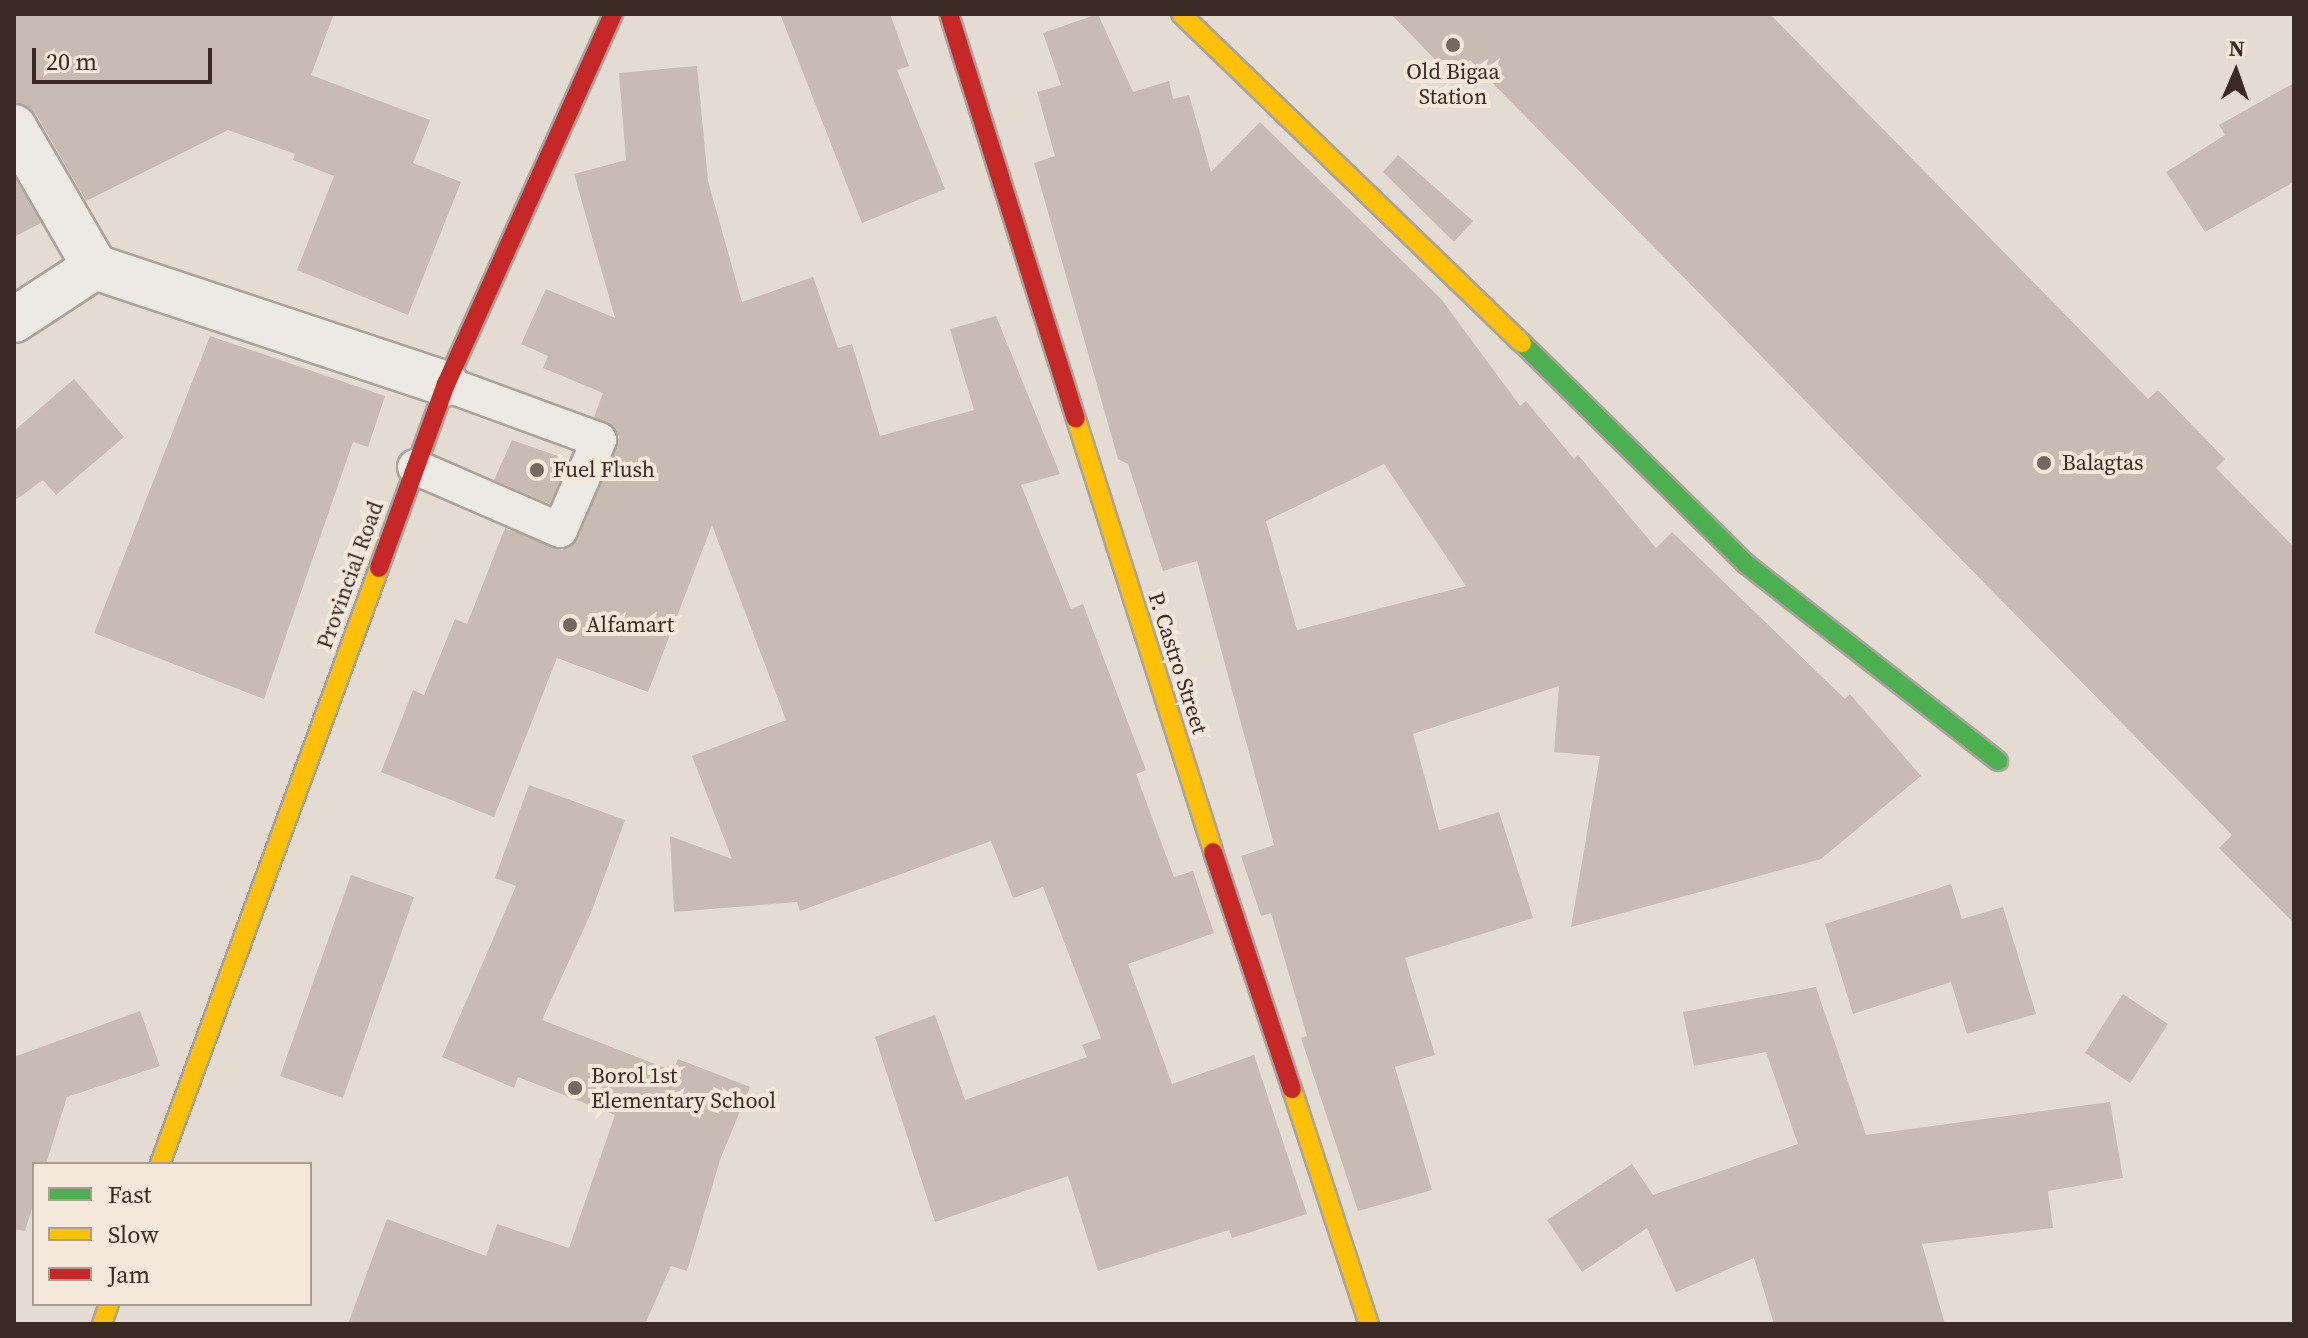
<!DOCTYPE html>
<style>
body{margin:0}
#map{position:relative;width:2308px;height:1338px;overflow:hidden;background:#e4dcd3;font-family:"Source Serif 4",serif}
div>[style]{position:absolute}
.building>*{inset:0;background:#c8bbb4}
.roads{filter:drop-shadow(2px 0 #aaa29b) drop-shadow(-2px 0 #aaa29b) drop-shadow(0 2px #aaa29b) drop-shadow(0 -2px #aaa29b)}
.lane>*{height:34px;margin:-17px;padding:0 17px;transform-origin:17px;border-radius:17px;background:#ede9e3}
.street>*{height:44px;margin:-22px;padding:0 22px;transform-origin:22px;border-radius:22px;background:#ede9e3}
.fast>*{height:18px;margin:-9px;padding:0 9px;transform-origin:9px;border-radius:9px;background:#4caf50}
.slow>*{height:18px;margin:-9px;padding:0 9px;transform-origin:9px;border-radius:9px;background:#ffc107}
.jam>*{height:18px;margin:-9px;padding:0 9px;transform-origin:9px;border-radius:9px;background:#c62828}
.dots>*{width:22px;height:22px;translate:-50% -50%;box-sizing:border-box;border:4px solid #f3e8db;border-radius:50%}
span{translate:-50% -50%;white-space:nowrap;text-align:center;line-height:1.15;-webkit-text-stroke:8px #f3e8db;paint-order:stroke}
.poi-label{font-size:22px;color:#392a23}
.left{translate:0 -50%;text-align:left}
.street-label{font-size:22px;color:#392a23}
.frame{position:absolute;inset:0;border:16px solid #392a23;pointer-events:none}
.legend{position:absolute;left:32px;top:1162px;width:280px;height:144px;box-sizing:border-box;background:#f3e8db;border:2px solid #a99c91;margin:0;padding:10px 14px;list-style:none;font-size:24px;color:#392a23}
.legend li{display:flex;align-items:center;gap:16px;height:40px}
.legend b{width:40px;border:2px solid #a99c91}
.north{position:absolute;left:2196px;top:32px;width:80px;height:80px;-webkit-text-stroke:6px #f3e8db;paint-order:stroke;rotate:2deg;font-size:22px;font-weight:700;line-height:32px;text-align:center;color:#392a23}
.north::after{content:'';display:block;margin:auto;width:28px;height:36px;background:#392a23;clip-path:polygon(50% 0,100% 100%,50% 72%,0 100%)}
.scale{position:absolute;left:32px;top:48px;width:180px;height:36px;box-sizing:border-box;border:4px solid #392a23;border-top:0;padding-left:10px;font-size:24px;line-height:28px;white-space:nowrap;color:#392a23;-webkit-text-stroke:6px #f3e8db;paint-order:stroke}
</style>
<div id="map">
<div class="building">
<div style="clip-path:polygon(14px 14px,334px 14px,311px 75px,430px 120px,413px 163px,461px 182px,408px 315px,297px 270px,334px 176px,293px 160px,295px 154px,228px 130px,86px 201px,36px 114px,14px 102px)"></div>
<div style="clip-path:polygon(780px 14px,890px 14px,909px 66px,897px 70px,945px 189px,862px 223px)"></div>
<div style="clip-path:polygon(evenodd,1098px 14px,1133px 92px,1169px 81px,1173px 99px,1189px 95px,1211px 172px,1260px 122px,1442px 300px,1520px 406px,1526px 401px,1574px 459px,1578px 455px,1656px 548px,1672px 532px,1845px 699px,1850px 694px,1921px 776px,1821px 859px,1571px 927px,1600px 756px,1554px 752px,1559px 686px,1413px 734px,1439px 830px,1499px 812px,1533px 918px,1405px 958px,1435px 1055px,1395px 1067px,1432px 1190px,1358px 1211px,1301px 1038px,1307px 1036px,1271px 913px,1261px 916px,1241px 856px,1274px 845px,1197px 561px,1163px 571px,1128px 464px,1118px 459px,1034px 163px,1055px 156px,1037px 92px,1061px 85px,1043px 33px,1098px 14px,1384px 464px,1466px 586px,1297px 630px,1266px 521px,1384px 464px)"></div>
<div style="clip-path:polygon(1391px 14px,1770px 14px,2148px 399px,2158px 390px,2225px 459px,2216px 468px,2294px 547px,2294px 923px,2219px 848px,2232px 835px,1470px 60px,1452px 77px)"></div>
<div style="clip-path:polygon(697px 66px,708px 181px,742px 302px,813px 277px,838px 348px,852px 344px,880px 436px,974px 410px,950px 329px,996px 316px,1060px 474px,1021px 485px,1071px 609px,1083px 604px,1146px 770px,1136px 774px,1174px 877px,1193px 871px,1214px 933px,1128px 964px,1172px 1084px,1254px 1055px,1307px 1214px,1232px 1238px,1229px 1230px,1098px 1271px,1068px 1176px,935px 1222px,875px 1037px,935px 1015px,965px 1100px,1087px 1057px,1082px 1045px,1101px 1038px,1043px 887px,1013px 898px,991px 841px,800px 911px,797px 902px,674px 912px,670px 836px,732px 859px,692px 756px,786px 720px,712px 525px,648px 692px,557px 658px,494px 817px,381px 772px,413px 690px,424px 695px,455px 619px,467px 624px,505px 528px,562px 550px,578px 538px,619px 437px,614px 427px,594px 417px,603px 393px,543px 368px,548px 356px,521px 344px,546px 289px,615px 318px,574px 174px,626px 160px,619px 73px)"></div>
<div style="clip-path:polygon(2294px 83px,2294px 182px,2205px 232px,2166px 172px,2225px 135px,2219px 125px)"></div>
<div style="clip-path:polygon(1398px 155px,1473px 221px,1454px 242px,1383px 172px)"></div>
<div style="clip-path:polygon(14px 177px,41px 223px,14px 237px)"></div>
<div style="clip-path:polygon(210px 336px,385px 396px,368px 447px,353px 442px,264px 699px,94px 633px)"></div>
<div style="clip-path:polygon(74px 379px,124px 437px,56px 495px,43px 480px,14px 501px,14px 431px)"></div>
<div style="clip-path:polygon(512px 440px,569px 460px,550px 504px,494px 480px)"></div>
<div style="clip-path:polygon(529px 785px,625px 820px,591px 913px,542px 1020px,673px 1071px,678px 1059px,750px 1087px,720px 1160px,687px 1271px,671px 1266px,645px 1324px,348px 1324px,387px 1219px,486px 1256px,497px 1224px,569px 1248px,615px 1115px,518px 1077px,514px 1088px,442px 1057px,516px 886px,495px 878px)"></div>
<div style="clip-path:polygon(351px 875px,414px 897px,343px 1098px,280px 1076px)"></div>
<div style="clip-path:polygon(1951px 884px,1962px 919px,2003px 907px,2036px 1014px,1967px 1034px,1951px 982px,1853px 1014px,1825px 924px)"></div>
<div style="clip-path:polygon(1816px 987px,1866px 1135px,2110px 1102px,2123px 1178px,2048px 1191px,2053px 1228px,1922px 1244px,1945px 1324px,1774px 1324px,1754px 1258px,1676px 1292px,1647px 1228px,1582px 1272px,1547px 1220px,1632px 1164px,1653px 1195px,1798px 1144px,1766px 1052px,1694px 1066px,1683px 1012px)"></div>
<div style="clip-path:polygon(2123px 994px,2168px 1024px,2130px 1083px,2085px 1053px)"></div>
<div style="clip-path:polygon(140px 1011px,160px 1066px,67px 1097px,46px 1164px,34px 1164px,34px 1202px,25px 1231px,14px 1229px,14px 1057px)"></div>
</div>
<div class="roads">
<div class="lane">
<div style="left:415px;top:467px;width:158px;rotate:23.5deg"></div>
<div style="left:560px;top:530px;width:98px;rotate:-66.6deg"></div>
<div style="left:599px;top:440px;width:163px;rotate:-159.9deg"></div>
</div>
<div class="street">
<div style="left:14px;top:127px;width:162px;rotate:59.9deg"></div>
<div style="left:95px;top:267px;width:370px;rotate:18.4deg"></div>
<div style="left:14px;top:320px;width:97px;rotate:-33.2deg"></div>
</div>
<div class="fast">
<div style="left:1522px;top:343px;width:315px;rotate:44.6deg"></div>
<div style="left:1746px;top:564px;width:320px;rotate:38deg"></div>
</div>
<div class="slow">
<div style="left:1181px;top:14px;width:474px;rotate:44deg"></div>
<div style="left:1076px;top:419px;width:454px;rotate:72.4deg"></div>
<div style="left:1292px;top:1089px;width:247px;rotate:71.9deg"></div>
<div style="left:160px;top:1164px;width:635px;rotate:-69.82deg"></div>
<div style="left:102px;top:1324px;width:21px;rotate:-71deg"></div>
</div>
<div class="jam">
<div style="left:949px;top:14px;width:424px;rotate:72.6deg"></div>
<div style="left:379px;top:568px;width:196px;rotate:-70deg"></div>
<div style="left:446px;top:384px;width:406px;rotate:-65.7deg"></div>
<div style="left:1213px;top:852px;width:250px;rotate:71.6deg"></div>
</div>
</div>
<div class="dots">
<div style="left:1453px;top:45px;background:#756861"></div>
<div style="left:2044px;top:463px;background:#756861"></div>
<div style="left:537px;top:470px;background:#756861"></div>
<div style="left:570px;top:625px;background:#756861"></div>
<div style="left:575px;top:1088px;background:#756861"></div>
</div>
<div class="poi-label">
<span style="left:1453px;top:84px">Old Bigaa<br>Station</span>
<span class="left" style="left:2062px;top:463px">Balagtas</span>
<span class="left" style="left:553px;top:470px">Fuel Flush</span>
<span class="left" style="left:586px;top:625px">Alfamart</span>
<span class="left" style="left:591px;top:1088px">Borol 1st<br>Elementary School</span>
</div>
<div class="street-label">
<span style="left:350px;top:575px;rotate:-70deg">Provincial Road</span>
<span style="left:1178px;top:663px;rotate:72deg">P. Castro Street</span>
</div>
<div class="frame"></div>
<ul class="legend">
<li><b style="height:10px;background:#4caf50"></b>Fast</li>
<li><b style="height:10px;background:#ffc107"></b>Slow</li>
<li><b style="height:10px;background:#c62828"></b>Jam</li>
</ul>
<div class="north">N</div>
<div class="scale">20 m</div>
</div>
